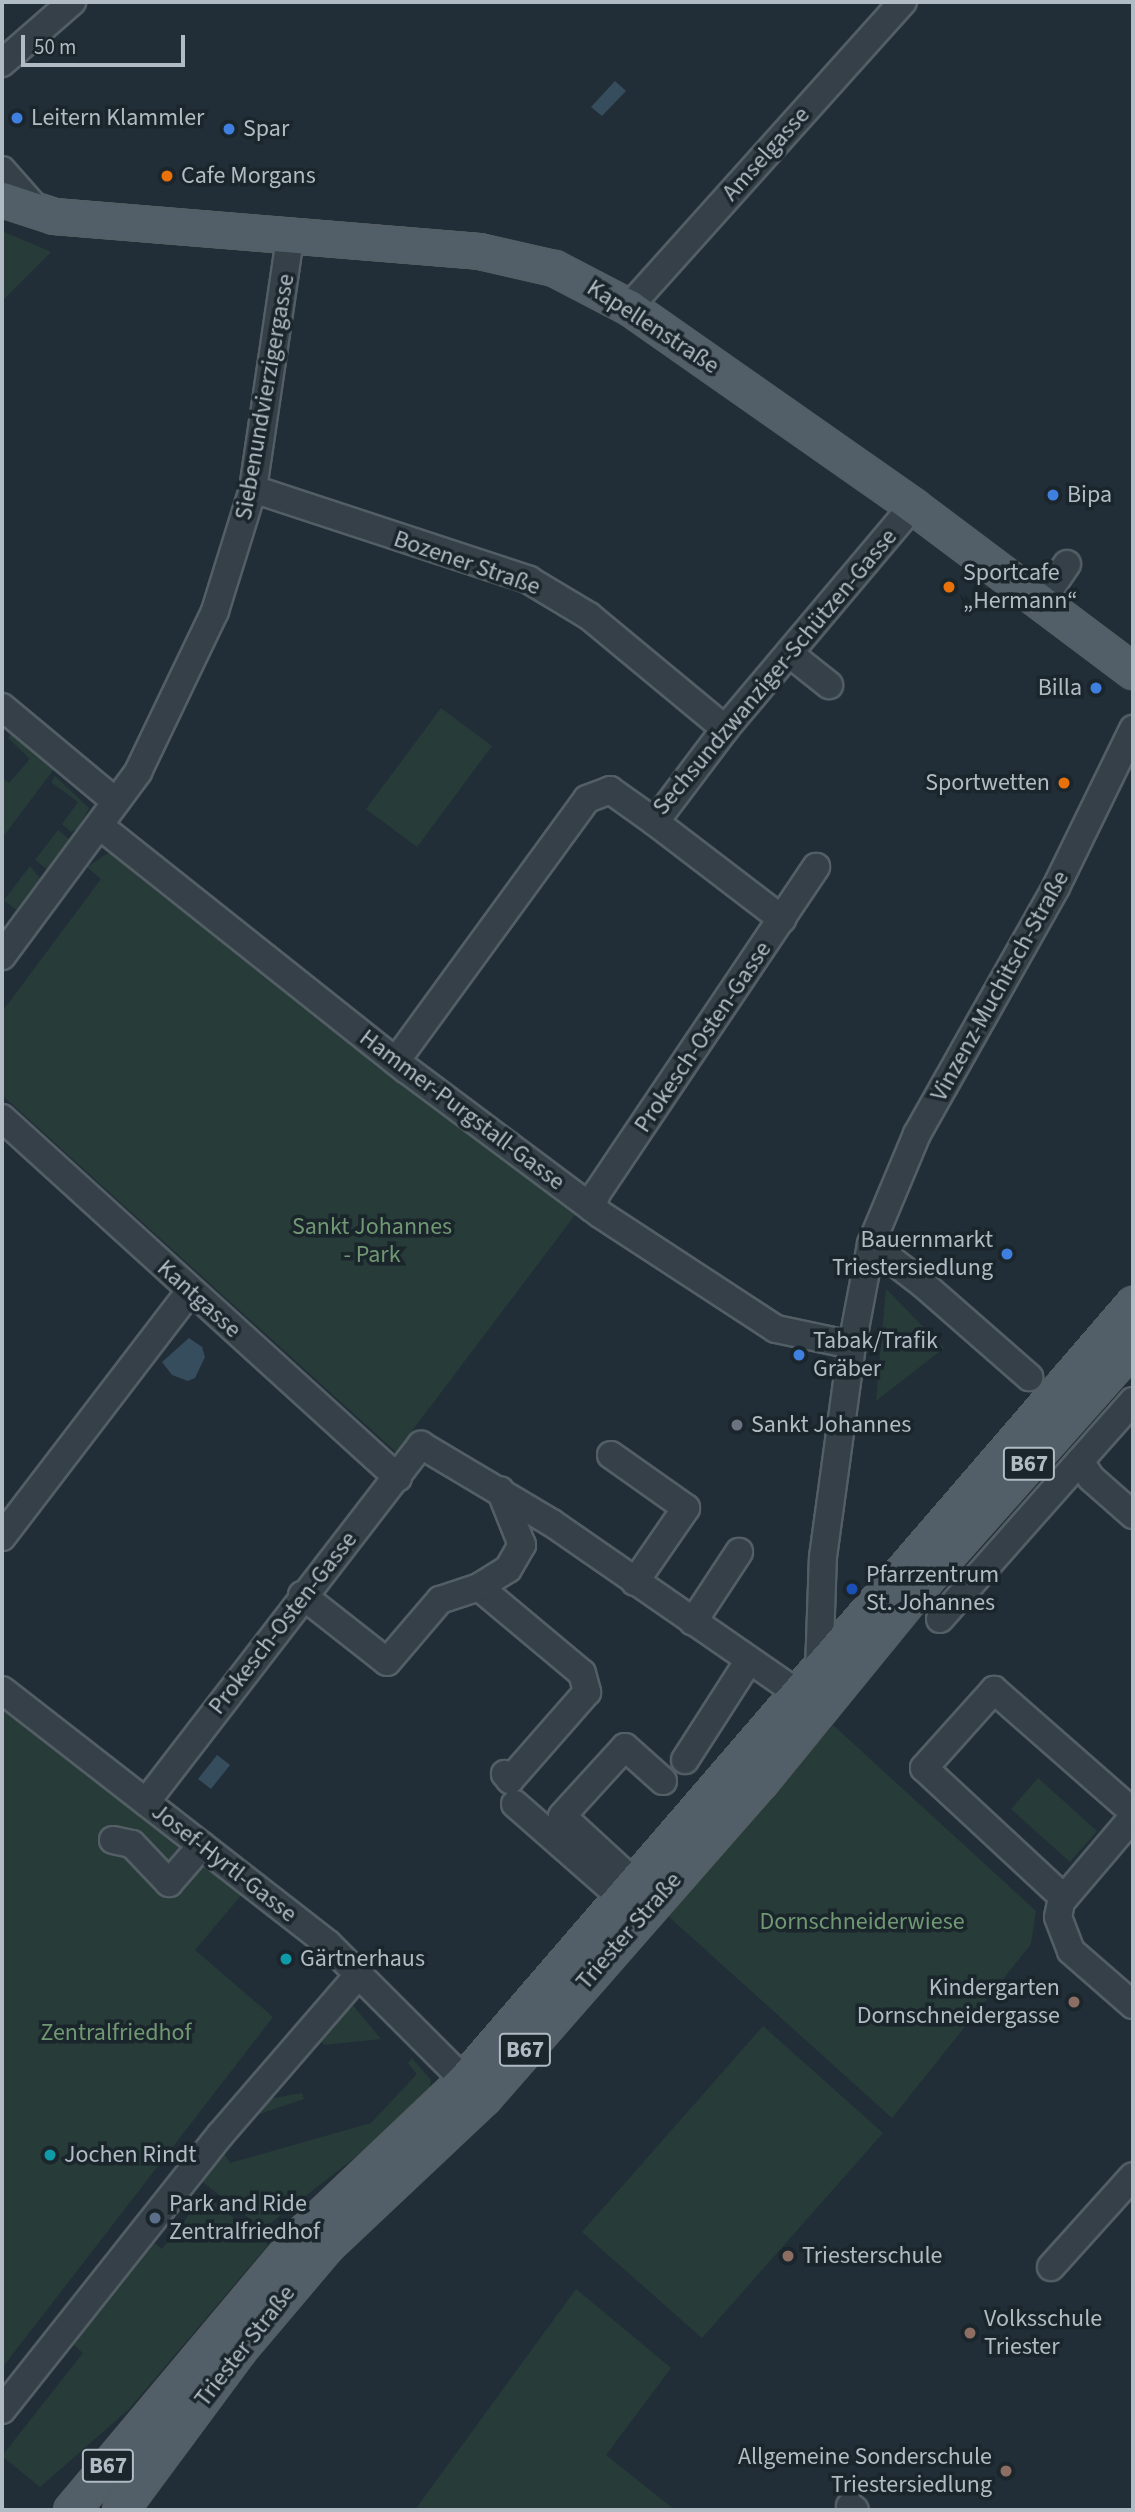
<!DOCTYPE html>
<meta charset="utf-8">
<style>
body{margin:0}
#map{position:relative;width:1135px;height:2512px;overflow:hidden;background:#222e37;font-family:"Source Sans 3",sans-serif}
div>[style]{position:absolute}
.green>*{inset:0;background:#273c39}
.water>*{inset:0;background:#364d5d}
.roads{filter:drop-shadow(2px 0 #535e65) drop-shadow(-2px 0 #535e65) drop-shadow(0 2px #535e65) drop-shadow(0 -2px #535e65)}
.minor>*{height:26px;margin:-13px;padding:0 13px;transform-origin:13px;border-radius:13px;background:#354048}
.major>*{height:33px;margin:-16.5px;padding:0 16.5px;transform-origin:16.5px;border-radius:16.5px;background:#535f68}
.dots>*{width:19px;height:19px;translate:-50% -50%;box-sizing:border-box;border:4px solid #1b252c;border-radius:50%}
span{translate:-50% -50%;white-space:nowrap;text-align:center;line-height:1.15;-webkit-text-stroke:7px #1b252c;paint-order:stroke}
.shield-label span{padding:2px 5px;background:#1b252c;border:2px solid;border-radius:5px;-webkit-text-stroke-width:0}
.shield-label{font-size:23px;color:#b0bbc4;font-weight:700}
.poi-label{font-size:24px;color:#b0bbc4}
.left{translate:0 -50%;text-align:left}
.right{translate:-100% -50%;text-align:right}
.street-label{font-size:24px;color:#b0bbc4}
.park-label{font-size:24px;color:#709872}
.frame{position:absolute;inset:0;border:4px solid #b0bbc4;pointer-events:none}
.scale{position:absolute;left:21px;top:35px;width:164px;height:32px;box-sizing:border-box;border:4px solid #b0bbc4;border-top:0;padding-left:9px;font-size:21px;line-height:24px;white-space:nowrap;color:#b0bbc4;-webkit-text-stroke:5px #1b252c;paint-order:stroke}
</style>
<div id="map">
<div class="green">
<div style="clip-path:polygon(2px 231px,51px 252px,2px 301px)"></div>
<div style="clip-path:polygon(441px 708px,492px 746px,417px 847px,366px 809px)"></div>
<div style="clip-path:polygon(12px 732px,54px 769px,2px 838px,2px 778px,9px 783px,30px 759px,8px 738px)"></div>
<div style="clip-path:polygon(55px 776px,89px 808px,78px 828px,71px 832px,62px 824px,78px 802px,51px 782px)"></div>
<div style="clip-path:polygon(58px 830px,70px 840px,48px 870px,35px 860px)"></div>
<div style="clip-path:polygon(108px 853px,130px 861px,126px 867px,329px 1028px,338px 1027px,369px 1051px,369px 1061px,575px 1215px,396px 1452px,2px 1095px,2px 1012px,101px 879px,87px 867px)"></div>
<div style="clip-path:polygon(30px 866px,40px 878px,16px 910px,4px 900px)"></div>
<div style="clip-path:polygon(886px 1289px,944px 1348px,876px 1401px)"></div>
<div style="clip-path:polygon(2px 1709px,243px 1893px,195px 1950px,273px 2017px,2px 2368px)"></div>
<div style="clip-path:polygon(833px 1725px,1036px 1911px,1031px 1944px,892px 2118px,668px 1916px)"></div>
<div style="clip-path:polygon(1038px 1778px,1097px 1831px,1070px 1862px,1011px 1809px)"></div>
<div style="clip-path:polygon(350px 2002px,381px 2039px,324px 2045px,319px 2039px)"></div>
<div style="clip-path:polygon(763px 2026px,883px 2133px,702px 2338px,582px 2232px)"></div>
<div style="clip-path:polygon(412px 2058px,431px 2080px,430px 2089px,385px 2134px,263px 2229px,199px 2179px,222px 2150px,230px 2163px,371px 2123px,417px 2074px,408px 2063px)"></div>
<div style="clip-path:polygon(302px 2093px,304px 2099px,256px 2115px,253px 2112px,264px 2100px)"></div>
<div style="clip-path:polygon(205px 2195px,268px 2245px,129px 2409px,40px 2487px,2px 2456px,83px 2353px,73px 2344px,153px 2242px,162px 2249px)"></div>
<div style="clip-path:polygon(576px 2289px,671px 2368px,606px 2455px,675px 2510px,415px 2510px)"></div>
</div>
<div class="water">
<div style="clip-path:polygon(615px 81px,626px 91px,602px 116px,591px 107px)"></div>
<div style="clip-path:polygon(189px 1338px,202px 1347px,205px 1357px,195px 1378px,188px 1381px,172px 1375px,162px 1362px)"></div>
<div style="clip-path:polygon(217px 1755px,230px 1765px,211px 1789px,198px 1779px)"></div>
</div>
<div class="roads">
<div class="minor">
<div style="left:2px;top:63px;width:93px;rotate:-41.1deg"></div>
<div style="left:2px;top:170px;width:56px;rotate:48.6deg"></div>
<div style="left:629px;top:307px;width:410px;rotate:-48.1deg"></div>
<div style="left:253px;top:489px;width:291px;rotate:18.2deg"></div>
<div style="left:529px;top:580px;width:70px;rotate:31deg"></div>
<div style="left:589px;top:616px;width:177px;rotate:39.7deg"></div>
<div style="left:1041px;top:602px;width:46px;rotate:-55.6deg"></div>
<div style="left:790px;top:654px;width:50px;rotate:38.5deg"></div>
<div style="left:2px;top:707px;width:148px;rotate:39.8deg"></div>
<div style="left:655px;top:822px;width:160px;rotate:37.4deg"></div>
<div style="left:100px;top:826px;width:391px;rotate:38.5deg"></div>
<div style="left:406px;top:1069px;width:242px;rotate:36.8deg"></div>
<div style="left:600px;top:1214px;width:210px;rotate:33.2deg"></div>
<div style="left:776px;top:1329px;width:78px;rotate:11.9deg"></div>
<div style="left:2px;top:956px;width:229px;rotate:-53.5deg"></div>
<div style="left:138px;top:772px;width:178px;rotate:-64.4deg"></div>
<div style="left:215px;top:611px;width:128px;rotate:-72.7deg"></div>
<div style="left:253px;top:489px;width:259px;rotate:-81.6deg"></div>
<div style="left:396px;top:1061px;width:324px;rotate:-53.9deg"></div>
<div style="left:587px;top:799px;width:25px;rotate:-21deg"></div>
<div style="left:610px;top:790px;width:55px;rotate:35.4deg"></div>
<div style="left:655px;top:822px;width:116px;rotate:-53deg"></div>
<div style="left:725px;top:729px;width:292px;rotate:-49.9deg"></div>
<div style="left:2px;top:1118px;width:535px;rotate:42.27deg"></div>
<div style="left:592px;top:1208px;width:16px;rotate:-72deg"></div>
<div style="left:597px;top:1193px;width:393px;rotate:-56.1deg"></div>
<div style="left:871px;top:1244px;width:67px;rotate:37.7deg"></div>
<div style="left:924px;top:1285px;width:140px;rotate:41.2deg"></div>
<div style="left:611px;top:1455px;width:92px;rotate:35.2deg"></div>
<div style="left:686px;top:1508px;width:90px;rotate:124.6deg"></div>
<div style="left:1080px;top:1461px;width:20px;rotate:57deg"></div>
<div style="left:1091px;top:1478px;width:56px;rotate:41.4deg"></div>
<div style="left:2px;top:1537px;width:310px;rotate:-52.6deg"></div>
<div style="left:479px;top:1587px;width:134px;rotate:39.9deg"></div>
<div style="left:582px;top:1673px;width:20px;rotate:75deg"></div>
<div style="left:587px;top:1692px;width:117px;rotate:131.2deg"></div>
<div style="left:510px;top:1780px;width:8px;rotate:-130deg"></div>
<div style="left:302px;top:1595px;width:108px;rotate:38.2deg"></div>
<div style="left:387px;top:1662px;width:82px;rotate:-49.5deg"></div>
<div style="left:440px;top:1600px;width:41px;rotate:-18.4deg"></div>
<div style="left:479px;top:1587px;width:34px;rotate:-32deg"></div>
<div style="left:508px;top:1569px;width:28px;rotate:-60deg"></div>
<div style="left:522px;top:1545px;width:59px;rotate:-111.8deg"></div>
<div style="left:940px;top:1619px;width:291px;rotate:-48.5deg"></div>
<div style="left:693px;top:1622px;width:84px;rotate:-56.7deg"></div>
<div style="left:819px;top:1670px;width:113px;rotate:-88deg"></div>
<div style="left:823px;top:1557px;width:214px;rotate:-82.2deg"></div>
<div style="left:852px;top:1345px;width:103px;rotate:-79.3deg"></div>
<div style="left:871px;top:1244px;width:119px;rotate:-67.3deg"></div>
<div style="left:917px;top:1134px;width:283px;rotate:-60.6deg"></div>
<div style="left:1056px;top:887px;width:176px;rotate:-64deg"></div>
<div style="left:2px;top:1690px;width:413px;rotate:37.9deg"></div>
<div style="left:328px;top:1944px;width:192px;rotate:45deg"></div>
<div style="left:685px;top:1760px;width:117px;rotate:-57.3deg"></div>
<div style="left:146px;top:1802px;width:451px;rotate:-52.4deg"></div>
<div style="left:421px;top:1445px;width:152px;rotate:30.8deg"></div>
<div style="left:552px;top:1523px;width:302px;rotate:34.7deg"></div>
<div style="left:515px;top:1804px;width:144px;rotate:41.3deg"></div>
<div style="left:1133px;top:1817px;width:111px;rotate:130.3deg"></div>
<div style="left:1061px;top:1902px;width:15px;rotate:101deg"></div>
<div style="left:1058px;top:1917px;width:36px;rotate:69deg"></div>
<div style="left:1071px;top:1951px;width:82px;rotate:41.1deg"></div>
<div style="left:113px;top:1840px;width:19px;rotate:12deg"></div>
<div style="left:132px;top:1844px;width:54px;rotate:46.5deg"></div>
<div style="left:169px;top:1883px;width:50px;rotate:-49deg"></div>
<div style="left:636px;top:1884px;width:100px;rotate:-137.4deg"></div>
<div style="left:562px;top:1816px;width:93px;rotate:-47.6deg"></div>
<div style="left:625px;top:1747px;width:51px;rotate:41.8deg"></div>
<div style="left:1064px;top:1898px;width:191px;rotate:-137.1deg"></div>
<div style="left:924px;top:1768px;width:105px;rotate:-48.1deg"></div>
<div style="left:994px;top:1690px;width:185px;rotate:41.3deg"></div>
<div style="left:1051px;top:2267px;width:122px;rotate:-48deg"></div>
<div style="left:2px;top:2410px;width:352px;rotate:-51.6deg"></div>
<div style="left:221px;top:2134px;width:213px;rotate:-49.2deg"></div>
<div style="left:850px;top:2506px;width:6px;rotate:39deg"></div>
</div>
<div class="major">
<div style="left:2px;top:199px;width:55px;rotate:18.1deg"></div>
<div style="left:54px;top:216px;width:426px;rotate:4.7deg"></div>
<div style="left:479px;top:251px;width:77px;rotate:12.8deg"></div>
<div style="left:554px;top:268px;width:85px;rotate:27.5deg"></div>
<div style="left:629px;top:307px;width:347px;rotate:35deg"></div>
<div style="left:913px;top:506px;width:275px;rotate:36.9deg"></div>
<div style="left:71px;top:2510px;width:364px;rotate:-50deg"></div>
<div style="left:305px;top:2231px;width:219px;rotate:-43.5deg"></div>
<div style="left:464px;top:2080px;width:1025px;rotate:-49.23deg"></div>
<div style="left:120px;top:2510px;width:200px;rotate:-53.5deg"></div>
<div style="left:239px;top:2349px;width:135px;rotate:-49.8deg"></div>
<div style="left:326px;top:2246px;width:217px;rotate:-43.3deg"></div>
<div style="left:484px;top:2097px;width:419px;rotate:-48.8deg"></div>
<div style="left:760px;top:1782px;width:259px;rotate:-50.8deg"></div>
<div style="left:924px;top:1581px;width:314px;rotate:-48.4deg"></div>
</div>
</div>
<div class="dots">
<div style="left:17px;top:118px;background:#3f7fe0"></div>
<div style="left:229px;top:129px;background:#3f7fe0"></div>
<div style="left:167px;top:176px;background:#e8710a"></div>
<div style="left:1053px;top:495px;background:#3f7fe0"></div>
<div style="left:949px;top:587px;background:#e8710a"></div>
<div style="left:1096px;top:688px;background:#3f7fe0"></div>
<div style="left:1064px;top:783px;background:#e8710a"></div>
<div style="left:1007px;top:1254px;background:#3f7fe0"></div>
<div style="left:799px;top:1355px;background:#3f7fe0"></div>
<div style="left:737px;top:1425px;background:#6b7280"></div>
<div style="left:852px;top:1589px;background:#1a4fb4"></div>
<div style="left:286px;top:1959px;background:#0f9aa8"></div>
<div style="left:1074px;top:2002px;background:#8d6e63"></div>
<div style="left:50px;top:2155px;background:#0f9aa8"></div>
<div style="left:155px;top:2218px;background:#5c6f8a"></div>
<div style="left:788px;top:2256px;background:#8d6e63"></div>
<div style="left:970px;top:2333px;background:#8d6e63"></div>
<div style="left:1006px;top:2471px;background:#8d6e63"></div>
</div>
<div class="shield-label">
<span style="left:1029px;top:1464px">B67</span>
<span style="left:525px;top:2050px">B67</span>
<span style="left:108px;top:2466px">B67</span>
</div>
<div class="poi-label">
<span class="left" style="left:31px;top:118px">Leitern Klammler</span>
<span class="left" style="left:243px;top:129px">Spar</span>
<span class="left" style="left:181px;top:176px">Cafe Morgans</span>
<span class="left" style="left:1067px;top:495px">Bipa</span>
<span class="left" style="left:963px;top:587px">Sportcafe<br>„Hermann“</span>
<span class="right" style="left:1082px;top:688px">Billa</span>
<span class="right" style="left:1050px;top:783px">Sportwetten</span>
<span class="right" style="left:993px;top:1254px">Bauernmarkt<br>Triestersiedlung</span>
<span class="left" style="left:813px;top:1355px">Tabak/Trafik<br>Gräber</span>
<span class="left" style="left:751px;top:1425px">Sankt Johannes</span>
<span class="left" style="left:866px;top:1589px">Pfarrzentrum<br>St. Johannes</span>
<span class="left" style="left:300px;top:1959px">Gärtnerhaus</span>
<span class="right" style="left:1060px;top:2002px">Kindergarten<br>Dornschneidergasse</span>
<span class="left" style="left:64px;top:2155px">Jochen Rindt</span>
<span class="left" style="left:169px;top:2218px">Park and Ride<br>Zentralfriedhof</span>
<span class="left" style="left:802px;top:2256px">Triesterschule</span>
<span class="left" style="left:984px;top:2333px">Volksschule<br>Triester</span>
<span class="right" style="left:992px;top:2471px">Allgemeine Sonderschule<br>Triestersiedlung</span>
</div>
<div class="street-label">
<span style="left:766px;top:154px;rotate:-48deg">Amselgasse</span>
<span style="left:653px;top:327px;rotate:33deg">Kapellenstraße</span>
<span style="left:265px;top:397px;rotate:-80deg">Siebenundvierzigergasse</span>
<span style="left:467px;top:563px;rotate:19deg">Bozener Straße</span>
<span style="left:775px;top:672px;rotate:-50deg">Sechsundzwanziger-Schützen-Gasse</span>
<span style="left:1000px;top:986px;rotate:-61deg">Vinzenz-Muchitsch-Straße</span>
<span style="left:703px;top:1037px;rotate:-56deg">Prokesch-Osten-Gasse</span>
<span style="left:462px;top:1110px;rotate:37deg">Hammer-Purgstall-Gasse</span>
<span style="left:199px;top:1299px;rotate:42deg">Kantgasse</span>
<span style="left:283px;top:1623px;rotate:-52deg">Prokesch-Osten-Gasse</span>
<span style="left:224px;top:1863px;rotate:38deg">Josef-Hyrtl-Gasse</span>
<span style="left:629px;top:1931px;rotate:-49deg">Triester Straße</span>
<span style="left:245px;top:2346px;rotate:-52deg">Triester Straße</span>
</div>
<div class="park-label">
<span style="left:372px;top:1241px">Sankt Johannes<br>- Park</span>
<span style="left:862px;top:1922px">Dornschneiderwiese</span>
<span style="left:116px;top:2033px">Zentralfriedhof</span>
</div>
<div class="frame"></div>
<div class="scale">50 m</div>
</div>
